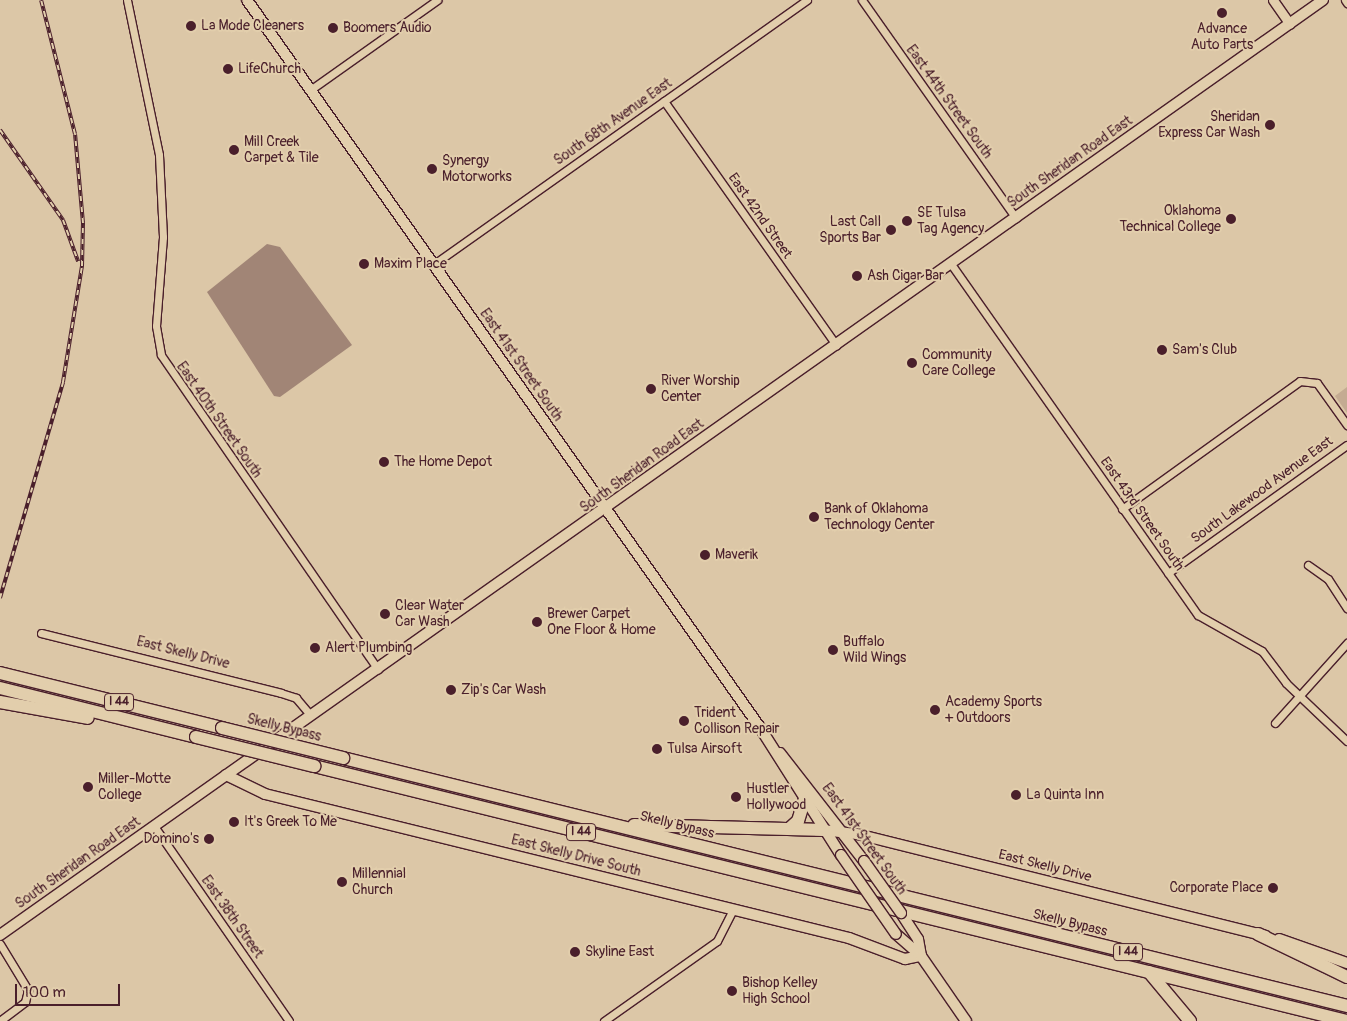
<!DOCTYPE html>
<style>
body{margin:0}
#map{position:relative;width:1347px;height:1021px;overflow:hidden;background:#dcc7a7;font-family:Pangolin,sans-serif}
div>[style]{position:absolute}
.green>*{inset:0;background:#c4ab92}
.water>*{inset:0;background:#a18576}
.roads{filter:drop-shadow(1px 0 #4a1f2b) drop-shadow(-1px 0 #4a1f2b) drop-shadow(0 1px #4a1f2b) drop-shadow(0 -1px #4a1f2b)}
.minor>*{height:7px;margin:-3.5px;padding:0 3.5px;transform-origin:3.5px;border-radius:3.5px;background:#e2ceac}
.tertiary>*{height:9px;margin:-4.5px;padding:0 4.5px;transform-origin:4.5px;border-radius:4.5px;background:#e2ceac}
.secondary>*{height:10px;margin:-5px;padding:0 5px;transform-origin:5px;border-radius:5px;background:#e2ceac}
.motorway>*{height:12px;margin:-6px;padding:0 6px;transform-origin:6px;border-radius:6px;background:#e2ceac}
.rail>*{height:4px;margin-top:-2px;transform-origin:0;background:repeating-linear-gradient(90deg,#e2ceac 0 5.5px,#4a1f2b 0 11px);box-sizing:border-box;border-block:1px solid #4a1f2b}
.bridges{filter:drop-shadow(1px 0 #4a1f2b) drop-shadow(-1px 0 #4a1f2b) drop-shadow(0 1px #4a1f2b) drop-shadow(0 -1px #4a1f2b)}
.secondary-bridge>*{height:10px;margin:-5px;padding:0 5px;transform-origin:5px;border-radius:5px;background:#e2ceac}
.motorway-bridge>*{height:12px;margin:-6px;padding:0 6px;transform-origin:6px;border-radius:6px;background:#e2ceac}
.dots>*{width:14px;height:14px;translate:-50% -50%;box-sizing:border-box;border:2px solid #e2ceac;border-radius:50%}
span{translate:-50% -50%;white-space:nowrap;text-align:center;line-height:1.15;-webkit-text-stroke:4px #e2ceac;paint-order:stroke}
.shield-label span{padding:1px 4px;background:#e2ceac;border:1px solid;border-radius:4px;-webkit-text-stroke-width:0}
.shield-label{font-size:12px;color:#4a1f2b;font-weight:700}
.poi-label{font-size:14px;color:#4a1f2b}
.left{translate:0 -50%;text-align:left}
.right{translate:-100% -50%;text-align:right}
.street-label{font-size:14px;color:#4a1f2b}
.scale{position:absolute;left:15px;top:984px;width:105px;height:22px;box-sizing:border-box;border:2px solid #4a1f2b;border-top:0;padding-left:6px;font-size:15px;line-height:18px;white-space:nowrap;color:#4a1f2b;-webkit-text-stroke:4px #e2ceac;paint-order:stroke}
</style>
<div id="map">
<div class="green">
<div style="clip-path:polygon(1347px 387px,1347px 413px,1335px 396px)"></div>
</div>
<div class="water">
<div style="clip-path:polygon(267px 244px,280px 247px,352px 345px,280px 397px,274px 396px,207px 292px)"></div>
</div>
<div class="roads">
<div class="minor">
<div style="left:127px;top:0;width:158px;rotate:78.3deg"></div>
<div style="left:159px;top:155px;width:82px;rotate:87.2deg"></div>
<div style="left:163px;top:237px;width:89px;rotate:94.5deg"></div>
<div style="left:156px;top:326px;width:29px;rotate:80deg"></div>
<div style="left:161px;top:355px;width:382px;rotate:55.4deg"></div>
<div style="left:862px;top:0;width:267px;rotate:54.8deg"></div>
<div style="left:1345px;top:0;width:4px;rotate:56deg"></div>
<div style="left:310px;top:90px;width:156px;rotate:-35.3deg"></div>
<div style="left:664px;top:101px;width:299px;rotate:54.8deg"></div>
<div style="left:434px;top:264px;width:457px;rotate:-35.3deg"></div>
<div style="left:951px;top:264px;width:429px;rotate:54.9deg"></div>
<div style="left:1198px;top:615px;width:73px;rotate:29.4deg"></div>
<div style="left:1262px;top:651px;width:40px;rotate:53deg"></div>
<div style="left:1286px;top:683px;width:84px;rotate:43.6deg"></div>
<div style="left:1122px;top:509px;width:219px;rotate:-35.7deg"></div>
<div style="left:1300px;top:381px;width:17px;rotate:7deg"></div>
<div style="left:1317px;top:383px;width:52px;rotate:54.5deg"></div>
<div style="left:1308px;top:565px;width:24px;rotate:35deg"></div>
<div style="left:1328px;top:579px;width:35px;rotate:57deg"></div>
<div style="left:1168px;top:573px;width:220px;rotate:-35.6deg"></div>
<div style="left:41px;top:633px;width:247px;rotate:14deg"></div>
<div style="left:281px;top:693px;width:16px;rotate:18deg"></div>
<div style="left:296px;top:698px;width:23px;rotate:50deg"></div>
<div style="left:1275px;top:723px;width:108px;rotate:-48deg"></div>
<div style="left:154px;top:826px;width:237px;rotate:55.3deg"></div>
<div style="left:0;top:944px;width:54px;rotate:58.7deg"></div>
<div style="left:28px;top:990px;width:12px;rotate:104deg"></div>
<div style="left:25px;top:1002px;width:31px;rotate:143deg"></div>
<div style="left:604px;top:1021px;width:138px;rotate:-35.3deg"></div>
<div style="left:717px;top:941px;width:36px;rotate:-63deg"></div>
</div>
<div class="tertiary">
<div style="left:1273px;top:0;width:29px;rotate:55deg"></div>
</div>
<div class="secondary">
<div style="left:247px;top:0;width:888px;rotate:54.81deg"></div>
<div style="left:759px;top:726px;width:153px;rotate:57.6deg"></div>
<div style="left:780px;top:753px;width:137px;rotate:52.1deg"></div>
<div style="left:226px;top:775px;width:43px;rotate:26deg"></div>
<div style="left:265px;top:794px;width:601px;rotate:13.85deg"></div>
<div style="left:849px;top:938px;width:60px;rotate:20.6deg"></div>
<div style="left:905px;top:959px;width:16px;rotate:-11deg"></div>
<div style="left:823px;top:830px;width:34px;rotate:7deg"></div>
<div style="left:857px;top:834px;width:421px;rotate:14deg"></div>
<div style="left:901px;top:913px;width:31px;rotate:57deg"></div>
<div style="left:918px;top:939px;width:17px;rotate:80deg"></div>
<div style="left:896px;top:934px;width:33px;rotate:41deg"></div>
<div style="left:921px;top:956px;width:79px;rotate:55.3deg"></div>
<div style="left:0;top:935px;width:1620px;rotate:-35.25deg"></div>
<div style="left:1279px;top:939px;width:72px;rotate:19.4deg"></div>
</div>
<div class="motorway">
<div style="left:0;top:673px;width:229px;rotate:13.9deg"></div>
<div style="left:0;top:688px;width:202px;rotate:14deg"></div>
<div style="left:0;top:702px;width:89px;rotate:10.3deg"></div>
<div style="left:343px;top:758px;width:1034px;rotate:13.87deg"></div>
<div style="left:314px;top:766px;width:1064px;rotate:13.87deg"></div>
<div style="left:634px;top:825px;width:189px;rotate:1.5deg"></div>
<div style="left:789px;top:829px;width:12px;rotate:-42deg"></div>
<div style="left:798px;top:821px;width:21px;rotate:-73deg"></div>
<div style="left:1258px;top:934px;width:99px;rotate:25.8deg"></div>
<div style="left:1149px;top:972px;width:64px;rotate:50.1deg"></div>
</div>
</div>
<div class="rail">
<div style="left:0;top:130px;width:110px;rotate:55deg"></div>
<div style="left:63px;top:220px;width:44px;rotate:69.9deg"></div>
<div style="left:0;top:598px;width:225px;rotate:-73.7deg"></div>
<div style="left:63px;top:382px;width:118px;rotate:-80.7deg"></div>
<div style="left:82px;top:266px;width:43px;rotate:-88.7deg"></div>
<div style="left:83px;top:223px;width:89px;rotate:-95.1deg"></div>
<div style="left:75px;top:134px;width:138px;rotate:-104.2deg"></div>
</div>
<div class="bridges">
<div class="secondary-bridge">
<div style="left:841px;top:855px;width:96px;rotate:55.2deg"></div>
<div style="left:864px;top:861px;width:64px;rotate:54.6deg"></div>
</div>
<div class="motorway-bridge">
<div style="left:222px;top:728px;width:125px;rotate:13.9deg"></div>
<div style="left:196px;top:737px;width:122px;rotate:13.8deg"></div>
</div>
</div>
<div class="dots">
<div style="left:1222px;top:13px;background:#4a1f2b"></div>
<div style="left:191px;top:26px;background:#4a1f2b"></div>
<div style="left:333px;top:28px;background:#4a1f2b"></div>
<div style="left:228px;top:69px;background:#4a1f2b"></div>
<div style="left:1270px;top:125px;background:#4a1f2b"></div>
<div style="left:234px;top:150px;background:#4a1f2b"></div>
<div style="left:432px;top:169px;background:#4a1f2b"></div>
<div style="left:1231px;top:219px;background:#4a1f2b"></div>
<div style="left:907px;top:221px;background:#4a1f2b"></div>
<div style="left:891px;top:230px;background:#4a1f2b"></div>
<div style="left:364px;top:264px;background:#4a1f2b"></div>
<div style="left:857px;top:276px;background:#4a1f2b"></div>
<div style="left:1162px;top:350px;background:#4a1f2b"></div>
<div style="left:912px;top:363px;background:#4a1f2b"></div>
<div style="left:651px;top:389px;background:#4a1f2b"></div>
<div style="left:384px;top:462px;background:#4a1f2b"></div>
<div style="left:814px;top:517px;background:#4a1f2b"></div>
<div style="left:705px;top:555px;background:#4a1f2b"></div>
<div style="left:385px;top:614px;background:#4a1f2b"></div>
<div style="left:537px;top:622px;background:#4a1f2b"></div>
<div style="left:315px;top:648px;background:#4a1f2b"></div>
<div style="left:833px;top:650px;background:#4a1f2b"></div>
<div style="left:451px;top:690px;background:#4a1f2b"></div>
<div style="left:935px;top:710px;background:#4a1f2b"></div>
<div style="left:684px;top:721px;background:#4a1f2b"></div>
<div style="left:657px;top:749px;background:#4a1f2b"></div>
<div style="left:88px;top:787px;background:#4a1f2b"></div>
<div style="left:1016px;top:795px;background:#4a1f2b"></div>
<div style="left:736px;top:797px;background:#4a1f2b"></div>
<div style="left:234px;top:822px;background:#4a1f2b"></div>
<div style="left:209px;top:839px;background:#4a1f2b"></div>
<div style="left:342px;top:882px;background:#4a1f2b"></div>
<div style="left:1273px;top:888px;background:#4a1f2b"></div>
<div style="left:575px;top:952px;background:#4a1f2b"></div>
<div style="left:732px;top:991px;background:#4a1f2b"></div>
</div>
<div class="shield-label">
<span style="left:119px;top:702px">I 44</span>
<span style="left:581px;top:832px">I 44</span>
<span style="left:1128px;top:952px">I 44</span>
</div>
<div class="poi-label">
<span class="left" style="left:201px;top:26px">La Mode Cleaners</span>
<span class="left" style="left:343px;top:28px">Boomers Audio</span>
<span style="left:1222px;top:37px">Advance<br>Auto Parts</span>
<span class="left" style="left:238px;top:69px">LifeChurch</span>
<span class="right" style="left:1260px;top:125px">Sheridan<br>Express Car Wash</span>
<span class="left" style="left:244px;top:150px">Mill Creek<br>Carpet &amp; Tile</span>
<span class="left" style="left:442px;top:169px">Synergy<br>Motorworks</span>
<span class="right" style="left:1221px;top:219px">Oklahoma<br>Technical College</span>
<span class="left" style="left:917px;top:221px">SE Tulsa<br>Tag Agency</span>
<span class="right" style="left:881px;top:230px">Last Call<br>Sports Bar</span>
<span class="left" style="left:374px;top:264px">Maxim Place</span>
<span class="left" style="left:867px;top:276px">Ash Cigar Bar</span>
<span class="left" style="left:1172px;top:350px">Sam's Club</span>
<span class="left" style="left:922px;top:363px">Community<br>Care College</span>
<span class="left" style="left:661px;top:389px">River Worship<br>Center</span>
<span class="left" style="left:394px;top:462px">The Home Depot</span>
<span class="left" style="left:824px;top:517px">Bank of Oklahoma<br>Technology Center</span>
<span class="left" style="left:715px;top:555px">Maverik</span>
<span class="left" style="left:395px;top:614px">Clear Water<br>Car Wash</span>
<span class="left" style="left:547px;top:622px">Brewer Carpet<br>One Floor &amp; Home</span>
<span class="left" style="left:843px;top:650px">Buffalo<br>Wild Wings</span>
<span class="left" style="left:325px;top:648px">Alert Plumbing</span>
<span class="left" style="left:461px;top:690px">Zip's Car Wash</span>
<span class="left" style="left:945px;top:710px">Academy Sports<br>+ Outdoors</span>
<span class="left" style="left:694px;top:721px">Trident<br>Collison Repair</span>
<span class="left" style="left:667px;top:749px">Tulsa Airsoft</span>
<span class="left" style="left:98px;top:787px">Miller-Motte<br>College</span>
<span class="left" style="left:746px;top:797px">Hustler<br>Hollywood</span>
<span class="left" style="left:1026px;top:795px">La Quinta Inn</span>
<span class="left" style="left:244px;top:822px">It's Greek To Me</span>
<span class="right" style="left:199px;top:839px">Domino's</span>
<span class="left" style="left:352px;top:882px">Millennial<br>Church</span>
<span class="right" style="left:1263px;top:888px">Corporate Place</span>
<span class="left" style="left:585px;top:952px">Skyline East</span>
<span class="left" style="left:742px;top:991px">Bishop Kelley<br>High School</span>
</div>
<div class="street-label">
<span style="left:949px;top:102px;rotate:54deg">East 44th Street South</span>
<span style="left:613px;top:122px;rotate:-35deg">South 68th Avenue East</span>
<span style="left:1070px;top:162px;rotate:-35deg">South Sheridan Road East</span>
<span style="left:760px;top:216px;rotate:55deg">East 42nd Street</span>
<span style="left:521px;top:365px;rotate:55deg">East 41st Street South</span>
<span style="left:219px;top:420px;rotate:55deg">East 40th Street South</span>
<span style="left:642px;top:466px;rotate:-36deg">South Sheridan Road East</span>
<span style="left:1262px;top:490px;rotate:-36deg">South Lakewood Avenue East</span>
<span style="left:1142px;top:514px;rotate:55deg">East 43rd Street South</span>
<span style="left:183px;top:653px;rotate:14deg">East Skelly Drive</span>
<span style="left:284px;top:728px;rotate:14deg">Skelly Bypass</span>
<span style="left:677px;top:825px;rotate:14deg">Skelly Bypass</span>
<span style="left:864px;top:839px;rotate:54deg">East 41st Street South</span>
<span style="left:576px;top:856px;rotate:14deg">East Skelly Drive South</span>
<span style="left:78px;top:863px;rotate:-35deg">South Sheridan Road East</span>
<span style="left:1045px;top:866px;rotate:14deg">East Skelly Drive</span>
<span style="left:232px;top:917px;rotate:55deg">East 38th Street</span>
<span style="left:1070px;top:923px;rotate:14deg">Skelly Bypass</span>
</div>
<div class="scale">100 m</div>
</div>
